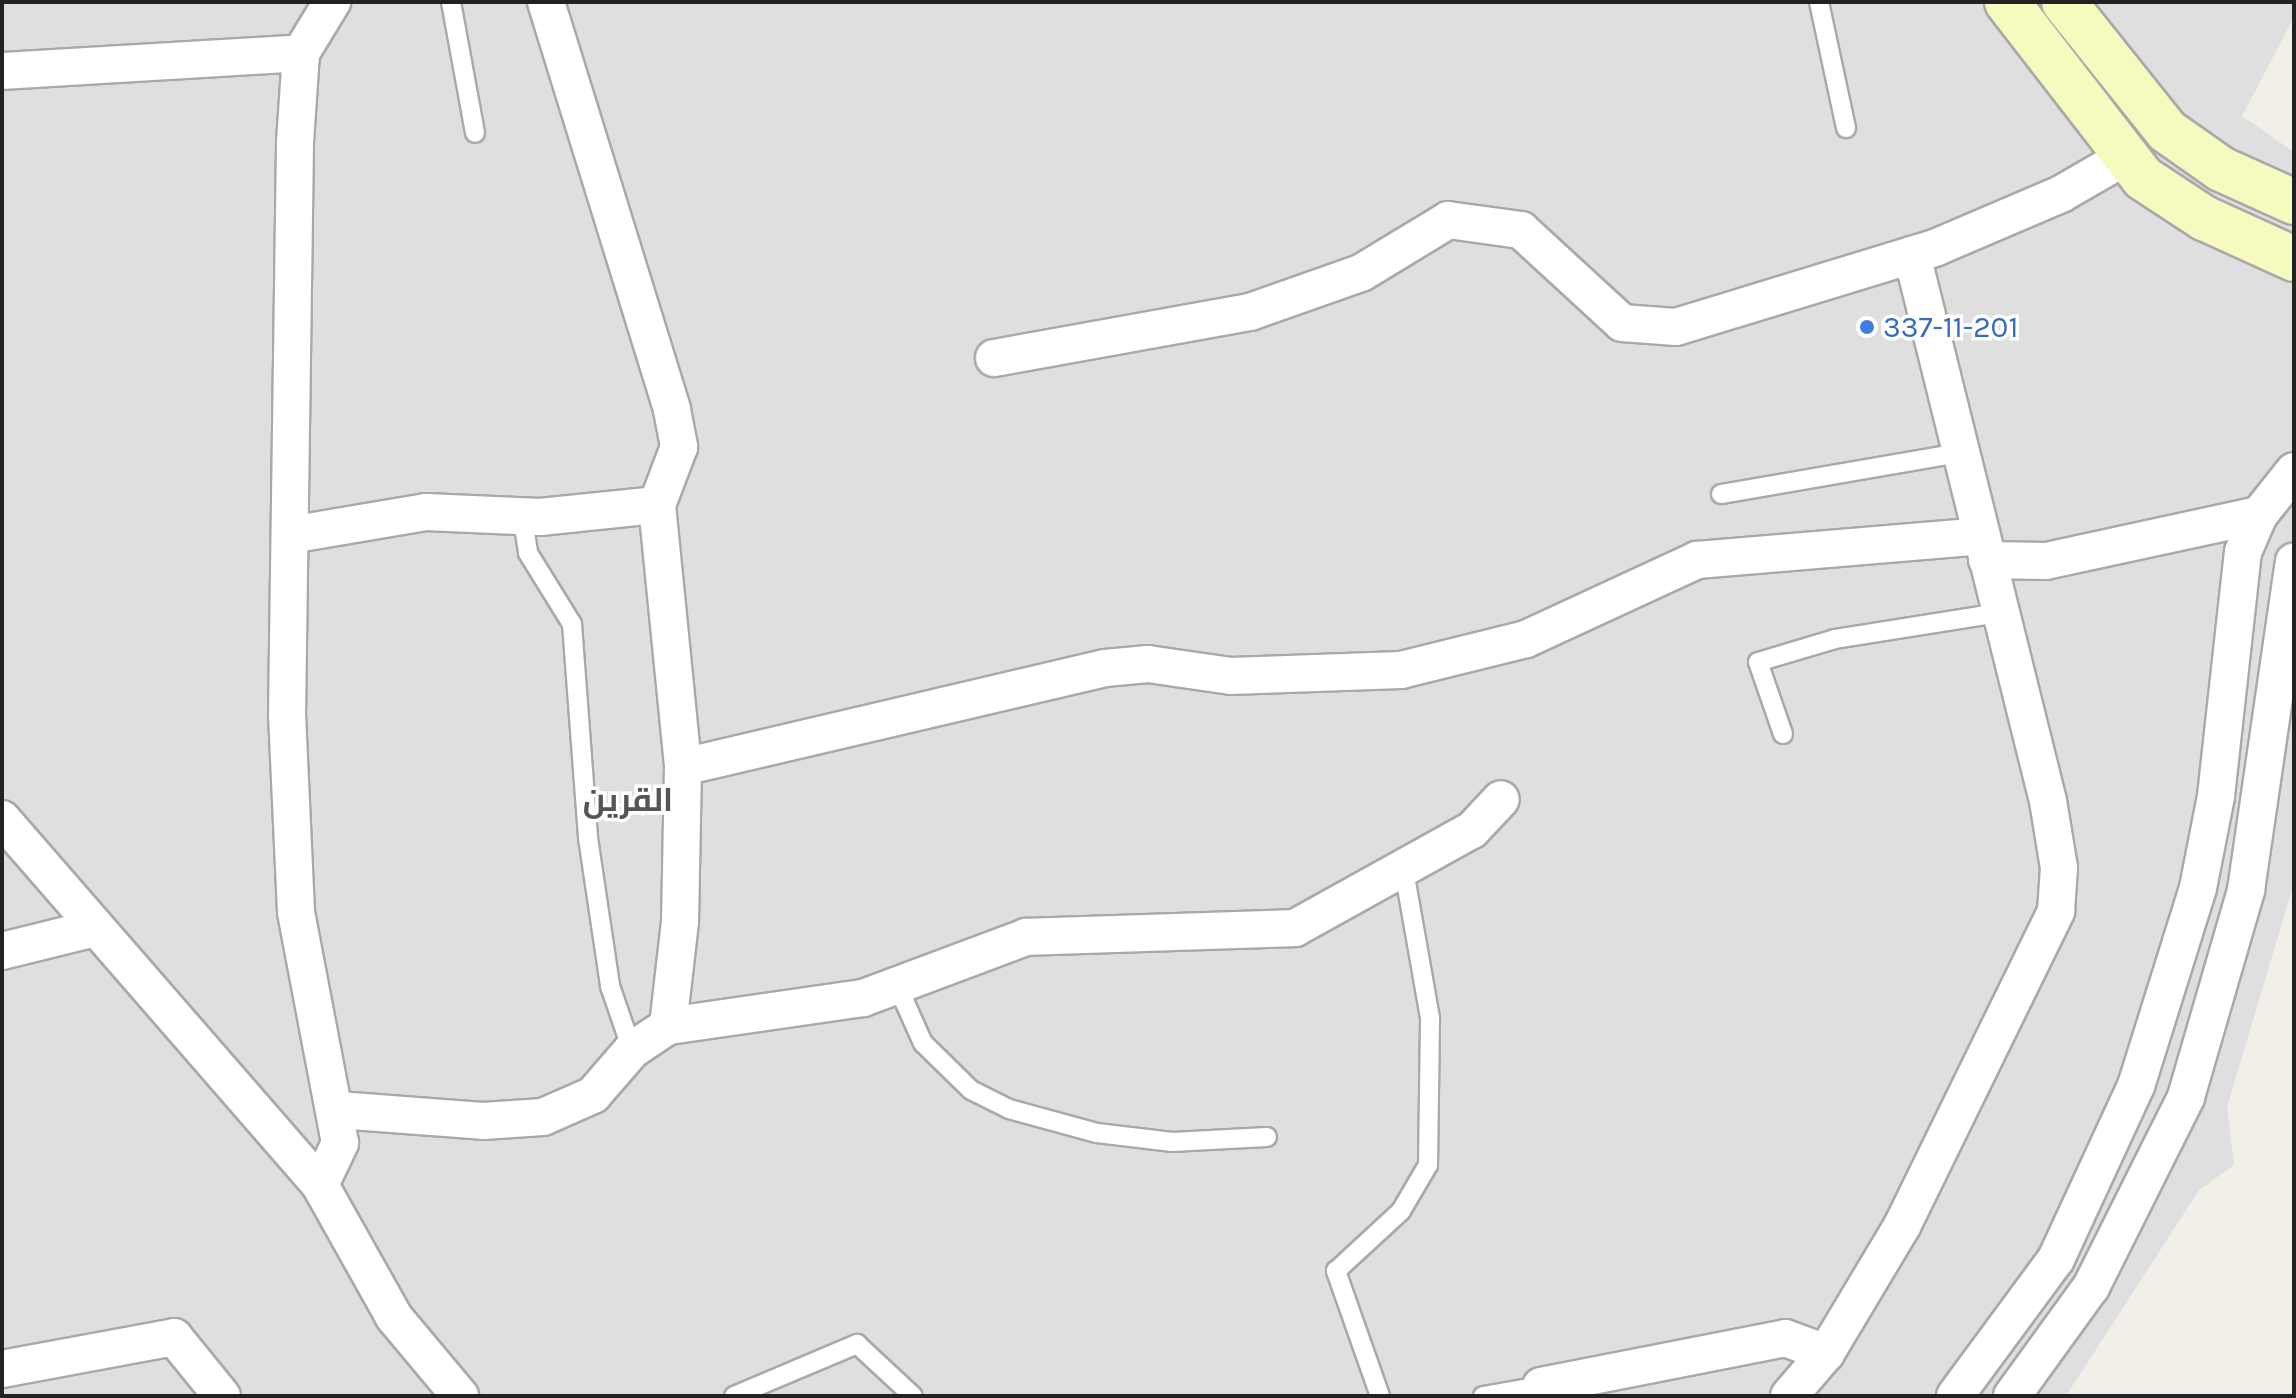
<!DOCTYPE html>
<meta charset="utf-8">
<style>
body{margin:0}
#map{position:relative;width:2296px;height:1398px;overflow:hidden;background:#f2efe9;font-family:Karla,Cairo,sans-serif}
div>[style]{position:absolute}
.residential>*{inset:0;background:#e0dfdf}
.roads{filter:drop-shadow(2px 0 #a9a9a9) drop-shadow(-2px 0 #a9a9a9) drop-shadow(0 2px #a9a9a9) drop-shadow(0 -2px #a9a9a9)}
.lane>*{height:18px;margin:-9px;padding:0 9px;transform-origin:9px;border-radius:9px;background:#fff}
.street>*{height:36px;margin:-18px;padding:0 18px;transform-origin:18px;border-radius:18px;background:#fff}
.secondary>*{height:44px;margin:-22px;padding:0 22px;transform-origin:22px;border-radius:22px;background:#f7fabf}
.dots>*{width:22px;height:22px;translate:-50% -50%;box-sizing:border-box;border:4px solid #fff;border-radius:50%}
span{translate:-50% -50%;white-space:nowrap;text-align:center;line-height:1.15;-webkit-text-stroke:7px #fff;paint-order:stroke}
.shop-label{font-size:30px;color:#366cbe}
.left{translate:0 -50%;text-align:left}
.neighbourhood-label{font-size:32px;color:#555;font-weight:700}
.frame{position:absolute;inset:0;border:4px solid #222;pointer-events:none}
</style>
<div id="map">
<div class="residential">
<div style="clip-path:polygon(2px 2px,2294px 2px,2294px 17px,2242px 116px,2294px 152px,2294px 883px,2227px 1107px,2234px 1165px,2199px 1190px,2066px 1396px,2px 1396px)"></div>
</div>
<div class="roads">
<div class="lane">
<div style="left:451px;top:2px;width:133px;rotate:79.6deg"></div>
<div style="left:1819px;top:2px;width:129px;rotate:77.9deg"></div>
<div style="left:1721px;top:494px;width:242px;rotate:-9.8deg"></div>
<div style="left:522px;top:514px;width:39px;rotate:81deg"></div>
<div style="left:528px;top:553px;width:84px;rotate:58.2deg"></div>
<div style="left:572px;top:624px;width:215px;rotate:85.7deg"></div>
<div style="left:588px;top:838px;width:150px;rotate:81.5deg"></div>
<div style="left:610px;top:986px;width:68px;rotate:71deg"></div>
<div style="left:1783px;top:734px;width:76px;rotate:-109.1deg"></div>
<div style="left:1758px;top:662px;width:80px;rotate:-16.6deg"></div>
<div style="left:1835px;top:639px;width:167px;rotate:-9deg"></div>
<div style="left:897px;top:985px;width:64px;rotate:65.9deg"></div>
<div style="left:923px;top:1043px;width:67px;rotate:44.4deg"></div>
<div style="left:971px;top:1090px;width:42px;rotate:26.6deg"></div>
<div style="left:1009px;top:1109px;width:91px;rotate:15.3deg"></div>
<div style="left:1097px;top:1133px;width:76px;rotate:6.8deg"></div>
<div style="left:1172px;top:1142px;width:95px;rotate:-3deg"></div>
<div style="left:734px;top:1396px;width:134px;rotate:-22.9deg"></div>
<div style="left:857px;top:1344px;width:76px;rotate:42.9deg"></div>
<div style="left:1380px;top:1396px;width:133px;rotate:-109.4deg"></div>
<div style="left:1336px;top:1271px;width:88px;rotate:-42.7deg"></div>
<div style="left:1401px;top:1211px;width:53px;rotate:-59.6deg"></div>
<div style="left:1428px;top:1165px;width:147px;rotate:-89.2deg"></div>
<div style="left:1430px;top:1018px;width:150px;rotate:-100deg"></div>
<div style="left:1483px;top:1396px;width:59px;rotate:-9.8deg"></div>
</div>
<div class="street">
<div style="left:546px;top:2px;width:427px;rotate:72.8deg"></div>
<div style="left:672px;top:410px;width:38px;rotate:79deg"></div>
<div style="left:679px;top:447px;width:62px;rotate:110.8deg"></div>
<div style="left:2px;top:71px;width:300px;rotate:-3.4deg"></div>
<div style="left:994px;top:358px;width:260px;rotate:-10.2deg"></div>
<div style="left:1250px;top:312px;width:118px;rotate:-19.4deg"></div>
<div style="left:1361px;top:273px;width:102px;rotate:-31.3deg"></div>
<div style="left:1448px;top:220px;width:74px;rotate:7.8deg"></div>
<div style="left:1521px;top:230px;width:137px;rotate:42.6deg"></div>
<div style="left:1622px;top:323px;width:54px;rotate:4.2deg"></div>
<div style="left:1676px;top:327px;width:273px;rotate:-17deg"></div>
<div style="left:1937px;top:247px;width:135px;rotate:-23.1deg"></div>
<div style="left:2061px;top:194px;width:74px;rotate:-30deg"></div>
<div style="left:290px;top:535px;width:138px;rotate:-9.6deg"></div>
<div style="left:426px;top:512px;width:114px;rotate:2.5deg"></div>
<div style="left:540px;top:517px;width:118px;rotate:-5.9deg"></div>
<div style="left:657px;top:505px;width:263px;rotate:84.3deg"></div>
<div style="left:683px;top:767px;width:155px;rotate:91.1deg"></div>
<div style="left:680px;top:922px;width:105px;rotate:96.6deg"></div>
<div style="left:1987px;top:560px;width:59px;rotate:1deg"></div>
<div style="left:2046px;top:561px;width:218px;rotate:-12.2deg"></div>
<div style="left:683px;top:767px;width:433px;rotate:-13.2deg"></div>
<div style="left:1105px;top:668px;width:43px;rotate:-5.3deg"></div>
<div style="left:1148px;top:664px;width:84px;rotate:8.2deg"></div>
<div style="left:1231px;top:676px;width:170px;rotate:-2deg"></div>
<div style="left:1401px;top:670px;width:129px;rotate:-13.9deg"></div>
<div style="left:1526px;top:639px;width:188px;rotate:-24.8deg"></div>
<div style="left:1697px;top:560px;width:284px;rotate:-4.8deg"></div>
<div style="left:2px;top:819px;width:485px;rotate:49deg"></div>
<div style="left:320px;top:1185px;width:151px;rotate:60.7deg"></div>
<div style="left:394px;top:1317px;width:103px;rotate:50.1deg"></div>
<div style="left:2px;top:951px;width:96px;rotate:-13.9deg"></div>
<div style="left:338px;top:1110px;width:145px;rotate:4.3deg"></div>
<div style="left:483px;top:1121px;width:60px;rotate:-3.8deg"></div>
<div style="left:543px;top:1117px;width:55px;rotate:-23.7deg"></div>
<div style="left:593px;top:1095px;width:60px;rotate:-49.1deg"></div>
<div style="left:632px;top:1050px;width:43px;rotate:-33.7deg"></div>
<div style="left:668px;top:1026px;width:197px;rotate:-8.2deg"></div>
<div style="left:863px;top:998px;width:174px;rotate:-20.5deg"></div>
<div style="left:1026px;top:937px;width:269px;rotate:-1.9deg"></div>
<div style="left:1295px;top:928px;width:202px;rotate:-29deg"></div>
<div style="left:1472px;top:830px;width:42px;rotate:-46.9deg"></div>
<div style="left:320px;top:1185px;width:47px;rotate:-64.5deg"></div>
<div style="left:340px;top:1143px;width:235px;rotate:-100.8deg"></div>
<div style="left:296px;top:912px;width:196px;rotate:-92.6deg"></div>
<div style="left:287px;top:716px;width:574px;rotate:-89.2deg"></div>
<div style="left:295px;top:142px;width:89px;rotate:-86.1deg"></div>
<div style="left:301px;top:53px;width:60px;rotate:-58.7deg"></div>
<div style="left:2px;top:1369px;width:175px;rotate:-10.5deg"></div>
<div style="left:174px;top:1337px;width:76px;rotate:50.9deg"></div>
<div style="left:1543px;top:1396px;width:10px;rotate:-101deg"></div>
<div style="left:1541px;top:1386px;width:249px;rotate:-11.1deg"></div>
<div style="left:1785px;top:1338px;width:44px;rotate:20.1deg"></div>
<div style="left:1789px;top:1396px;width:57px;rotate:-49.3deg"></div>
<div style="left:1826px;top:1353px;width:148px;rotate:-59.1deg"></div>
<div style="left:1902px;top:1226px;width:351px;rotate:-63.9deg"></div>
<div style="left:2056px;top:911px;width:43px;rotate:-86deg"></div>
<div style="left:2059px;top:868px;width:68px;rotate:-99.3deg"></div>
<div style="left:2048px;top:801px;width:563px;rotate:-103.99deg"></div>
<div style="left:1955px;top:1396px;width:170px;rotate:-53.6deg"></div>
<div style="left:2056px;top:1259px;width:191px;rotate:-65.2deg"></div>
<div style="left:2136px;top:1086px;width:207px;rotate:-72.6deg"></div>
<div style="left:2198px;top:888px;width:94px;rotate:-78.9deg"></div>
<div style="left:2216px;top:796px;width:245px;rotate:-83.7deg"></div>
<div style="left:2243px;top:552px;width:40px;rotate:-66.6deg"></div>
<div style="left:2259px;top:515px;width:56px;rotate:-51.5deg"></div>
<div style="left:2012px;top:1396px;width:135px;rotate:-54.1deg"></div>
<div style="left:2091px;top:1287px;width:212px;rotate:-63.4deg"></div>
<div style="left:2186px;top:1097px;width:216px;rotate:-73.8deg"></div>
<div style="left:2246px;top:890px;width:332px;rotate:-81.7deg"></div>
</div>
<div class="secondary">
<div style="left:2007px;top:2px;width:222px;rotate:52.3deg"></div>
<div style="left:2143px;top:178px;width:73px;rotate:33.3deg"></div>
<div style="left:2204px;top:218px;width:99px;rotate:24.5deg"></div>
<div style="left:2064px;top:2px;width:165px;rotate:51.4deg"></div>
<div style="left:2167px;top:131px;width:66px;rotate:35.1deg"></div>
<div style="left:2221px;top:169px;width:80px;rotate:24.3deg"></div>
</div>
</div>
<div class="dots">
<div style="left:1867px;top:327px;background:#3f7fe0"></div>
</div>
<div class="shop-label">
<span class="left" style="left:1883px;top:327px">337-11-201</span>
</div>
<div class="neighbourhood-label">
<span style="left:628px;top:801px">القرين</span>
</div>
<div class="frame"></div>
</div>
